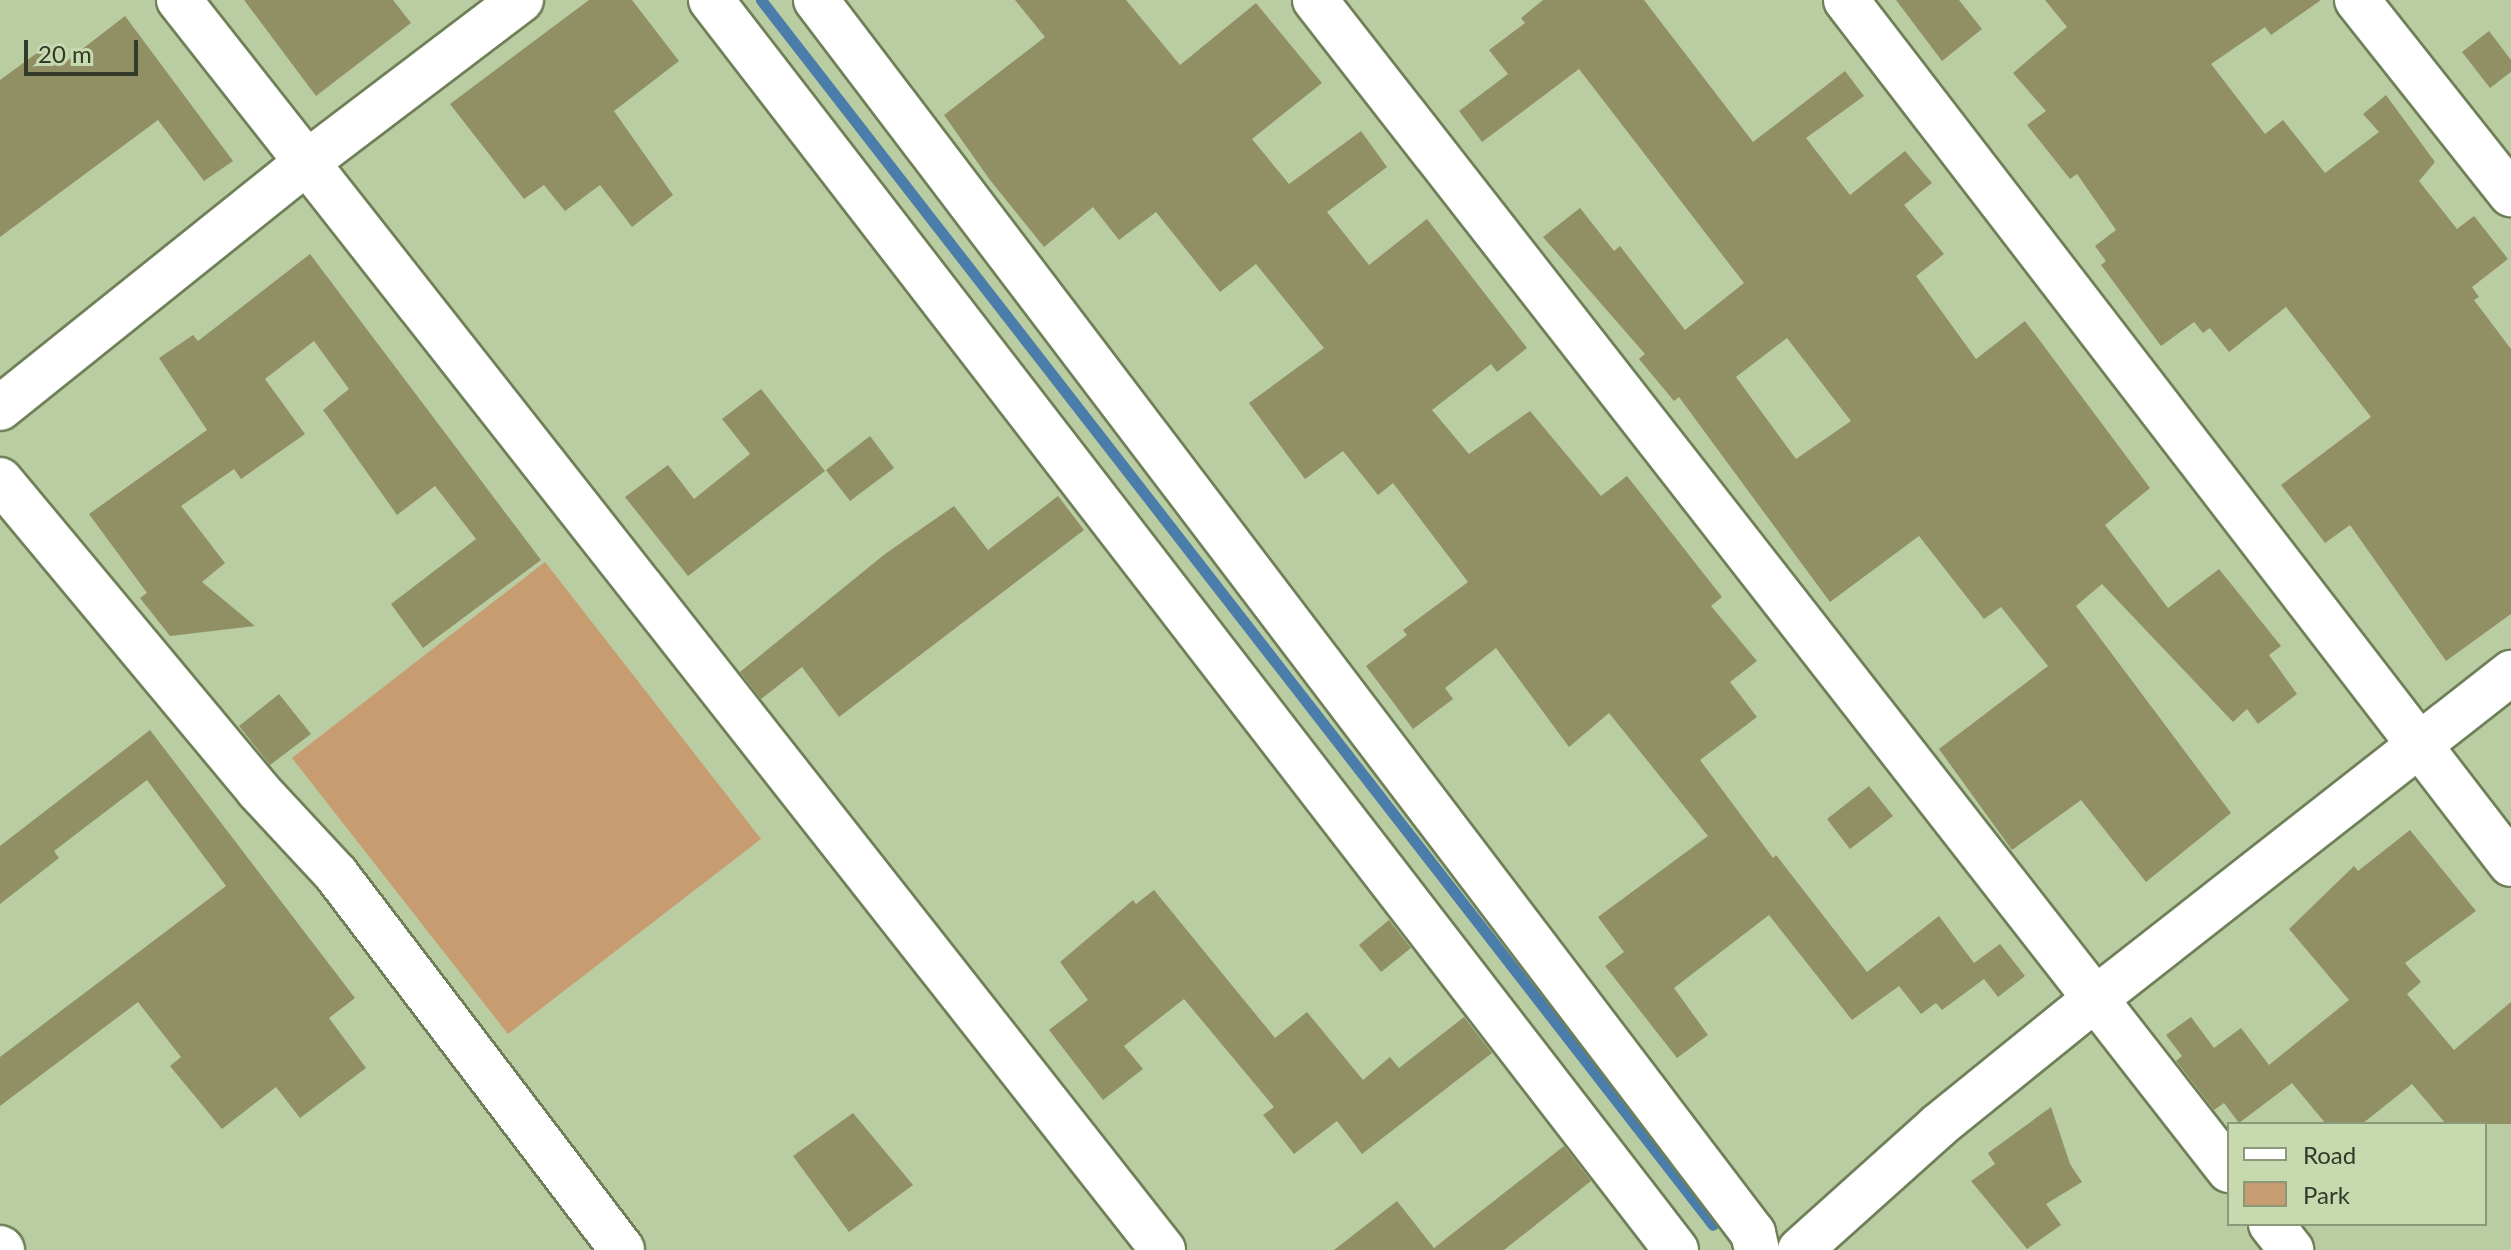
<!DOCTYPE html>
<style>
body{margin:0}
#map{position:relative;width:2511px;height:1250px;overflow:hidden;background:#bacca2;font-family:Lato,sans-serif}
div>[style]{position:absolute}
.green>*{inset:0;background:#c79c71}
.stream>*{height:11px;margin:-5.5px;padding:0 5.5px;transform-origin:5.5px;border-radius:5.5px;background:#4b7daa}
.building>*{inset:0;background:#919064}
.roads{filter:drop-shadow(2px 0 #6f8058) drop-shadow(-2px 0 #6f8058) drop-shadow(0 2px #6f8058) drop-shadow(0 -2px #6f8058)}
.minor>*{height:44px;margin:-22px;padding:0 22px;transform-origin:22px;border-radius:22px;background:#fff}
span{translate:-50% -50%;white-space:nowrap;text-align:center;line-height:1.15;-webkit-text-stroke:6px #c7d9ae;paint-order:stroke}
.legend{position:absolute;left:2227px;top:1122px;width:260px;height:104px;box-sizing:border-box;background:#c7d9ae;border:2px solid #8c9979;margin:0;padding:10px 14px;list-style:none;font-size:24px;color:#333a29}
.legend li{display:flex;align-items:center;gap:16px;height:40px}
.legend b{width:40px;border:2px solid #8c9979}
.scale{position:absolute;left:24px;top:40px;width:114px;height:36px;box-sizing:border-box;border:4px solid #333a29;border-top:0;padding-left:10px;font-size:24px;line-height:28px;white-space:nowrap;color:#333a29;-webkit-text-stroke:6px #c7d9ae;paint-order:stroke}
</style>
<div id="map">
<div class="green">
<div style="clip-path:polygon(545px 562px,761px 839px,508px 1034px,292px 758px)"></div>
</div>
<div class="stream">
<div style="left:761px;top:0;width:1551px;rotate:52.15deg"></div>
</div>
<div class="building">
<div style="clip-path:polygon(244px 0,393px 0,411px 23px,316px 96px)"></div>
<div style="clip-path:polygon(589px 0,632px 0,679px 61px,614px 111px,673px 195px,632px 227px,600px 185px,565px 211px,544px 185px,524px 199px,450px 104px)"></div>
<div style="clip-path:polygon(1015px 0,1126px 0,1180px 65px,1256px 3px,1322px 83px,1252px 139px,1289px 184px,1361px 131px,1387px 167px,1327px 212px,1369px 265px,1427px 219px,1527px 348px,1497px 372px,1491px 364px,1432px 410px,1469px 454px,1530px 411px,1601px 496px,1627px 476px,1722px 597px,1711px 606px,1757px 661px,1730px 682px,1757px 717px,1700px 760px,1773px 858px,1776px 855px,1867px 972px,1939px 916px,1974px 963px,2000px 944px,2025px 976px,1998px 997px,1984px 979px,1942px 1010px,1936px 1003px,1921px 1014px,1899px 986px,1852px 1020px,1769px 915px,1674px 988px,1708px 1035px,1677px 1058px,1605px 966px,1624px 952px,1598px 917px,1708px 836px,1609px 713px,1569px 747px,1496px 648px,1445px 688px,1453px 699px,1413px 729px,1366px 666px,1407px 635px,1403px 630px,1468px 582px,1393px 483px,1378px 495px,1343px 451px,1305px 479px,1249px 403px,1324px 348px,1256px 264px,1220px 292px,1156px 212px,1119px 240px,1093px 207px,1044px 247px,990px 180px,944px 115px,1045px 37px)"></div>
<div style="clip-path:polygon(evenodd,1543px 0,1644px 0,1753px 142px,1845px 71px,1864px 96px,1806px 138px,1850px 195px,1905px 151px,1932px 183px,1904px 205px,1944px 254px,1916px 276px,1976px 359px,2025px 321px,2150px 488px,2105px 525px,2168px 608px,2219px 569px,2281px 646px,2269px 655px,2297px 694px,2258px 724px,2247px 709px,2233px 722px,2102px 584px,2076px 606px,2231px 813px,2146px 882px,2081px 800px,2012px 850px,1939px 749px,2048px 666px,2001px 607px,1984px 619px,1919px 536px,1830px 602px,1679px 397px,1674px 401px,1639px 359px,1645px 354px,1543px 237px,1580px 208px,1614px 251px,1620px 246px,1685px 330px,1744px 283px,1579px 69px,1482px 142px,1459px 111px,1508px 74px,1489px 50px,1525px 23px,1521px 18px,1543px 0,1787px 338px,1851px 421px,1796px 459px,1736px 377px,1787px 338px)"></div>
<div style="clip-path:polygon(1896px 0,1959px 0,1982px 29px,1942px 61px)"></div>
<div style="clip-path:polygon(2045px 0,2321px 0,2271px 35px,2265px 27px,2211px 64px,2265px 134px,2283px 120px,2325px 173px,2379px 132px,2363px 114px,2386px 95px,2435px 162px,2419px 181px,2457px 229px,2474px 216px,2508px 259px,2472px 287px,2479px 297px,2474px 300px,2511px 349px,2511px 614px,2446px 661px,2350px 525px,2325px 543px,2281px 485px,2371px 417px,2286px 307px,2229px 352px,2210px 328px,2203px 333px,2194px 322px,2161px 346px,2101px 265px,2106px 261px,2095px 246px,2116px 230px,2077px 174px,2070px 179px,2027px 125px,2046px 111px,2013px 73px,2067px 27px)"></div>
<div style="clip-path:polygon(125px 16px,233px 161px,204px 181px,158px 120px,0 237px,0 80px,48px 45px,63px 64px)"></div>
<div style="clip-path:polygon(2489px 31px,2511px 60px,2511px 72px,2490px 88px,2462px 52px)"></div>
<div style="clip-path:polygon(310px 254px,541px 560px,423px 648px,391px 604px,476px 539px,435px 486px,397px 515px,323px 410px,349px 389px,314px 341px,265px 379px,305px 434px,241px 479px,234px 469px,181px 506px,225px 563px,202px 582px,255px 626px,170px 636px,140px 598px,147px 593px,89px 514px,207px 430px,159px 358px,193px 335px,198px 341px)"></div>
<div style="clip-path:polygon(761px 389px,825px 471px,688px 576px,625px 497px,668px 465px,694px 499px,750px 454px,722px 419px)"></div>
<div style="clip-path:polygon(870px 436px,894px 468px,850px 501px,826px 470px)"></div>
<div style="clip-path:polygon(1058px 496px,1084px 530px,839px 717px,802px 667px,761px 699px,740px 672px,885px 554px,954px 506px,988px 550px)"></div>
<div style="clip-path:polygon(279px 694px,311px 734px,270px 765px,239px 726px)"></div>
<div style="clip-path:polygon(150px 730px,355px 998px,329px 1018px,366px 1068px,300px 1118px,276px 1087px,222px 1129px,170px 1066px,181px 1057px,138px 1002px,0 1106px,0 1057px,226px 886px,147px 780px,54px 851px,59px 858px,0 904px,0 846px)"></div>
<div style="clip-path:polygon(1869px 786px,1893px 816px,1850px 849px,1827px 819px)"></div>
<div style="clip-path:polygon(2410px 830px,2476px 911px,2405px 963px,2421px 982px,2407px 994px,2454px 1050px,2511px 1002px,2511px 1124px,2446px 1124px,2412px 1084px,2362px 1124px,2326px 1124px,2292px 1083px,2239px 1123px,2224px 1103px,2214px 1110px,2176px 1061px,2182px 1056px,2166px 1035px,2191px 1017px,2214px 1048px,2241px 1028px,2269px 1065px,2349px 1000px,2289px 929px,2354px 866px,2358px 871px)"></div>
<div style="clip-path:polygon(1154px 890px,1275px 1038px,1307px 1012px,1363px 1080px,1390px 1057px,1399px 1068px,1464px 1017px,1492px 1053px,1362px 1154px,1337px 1121px,1294px 1154px,1263px 1115px,1274px 1107px,1184px 999px,1124px 1046px,1143px 1069px,1103px 1100px,1049px 1030px,1088px 1000px,1060px 962px,1133px 900px,1136px 904px)"></div>
<div style="clip-path:polygon(1389px 920px,1411px 948px,1381px 972px,1359px 945px)"></div>
<div style="clip-path:polygon(2051px 1107px,2070px 1164px,2082px 1182px,2046px 1204px,2061px 1225px,2027px 1249px,1971px 1181px,1995px 1164px,1988px 1153px)"></div>
<div style="clip-path:polygon(853px 1113px,913px 1185px,849px 1232px,793px 1156px)"></div>
<div style="clip-path:polygon(1564px 1146px,1591px 1181px,1504px 1250px,1334px 1250px,1397px 1201px,1434px 1248px)"></div>
</div>
<div class="roads">
<div class="minor">
<div style="left:179px;top:0;width:1591px;rotate:51.79deg"></div>
<div style="left:711px;top:0;width:1579px;rotate:52.33deg"></div>
<div style="left:816px;top:0;width:1549px;rotate:52.77deg"></div>
<div style="left:1753px;top:1233px;width:17px;rotate:77deg"></div>
<div style="left:1315px;top:0;width:1485px;rotate:52deg"></div>
<div style="left:1846px;top:0;width:1090px;rotate:52.42deg"></div>
<div style="left:2357px;top:0;width:248px;rotate:51.6deg"></div>
<div style="left:0;top:408px;width:392px;rotate:-38.7deg"></div>
<div style="left:306px;top:163px;width:270px;rotate:-37.2deg"></div>
<div style="left:0;top:480px;width:403px;rotate:50.2deg"></div>
<div style="left:258px;top:790px;width:115px;rotate:47.1deg"></div>
<div style="left:336px;top:874px;width:472px;rotate:52.7deg"></div>
<div style="left:2271px;top:1224px;width:33px;rotate:52deg"></div>
<div style="left:0;top:1248px;width:3px;rotate:45deg"></div>
<div style="left:1800px;top:1250px;width:186px;rotate:-41.9deg"></div>
<div style="left:1938px;top:1126px;width:202px;rotate:-39deg"></div>
<div style="left:2095px;top:999px;width:529px;rotate:-38.08deg"></div>
</div>
</div>
<ul class="legend">
<li><b style="height:10px;background:#fff"></b>Road</li>
<li><b style="height:22px;background:#c79c71"></b>Park</li>
</ul>
<div class="scale">20 m</div>
</div>
